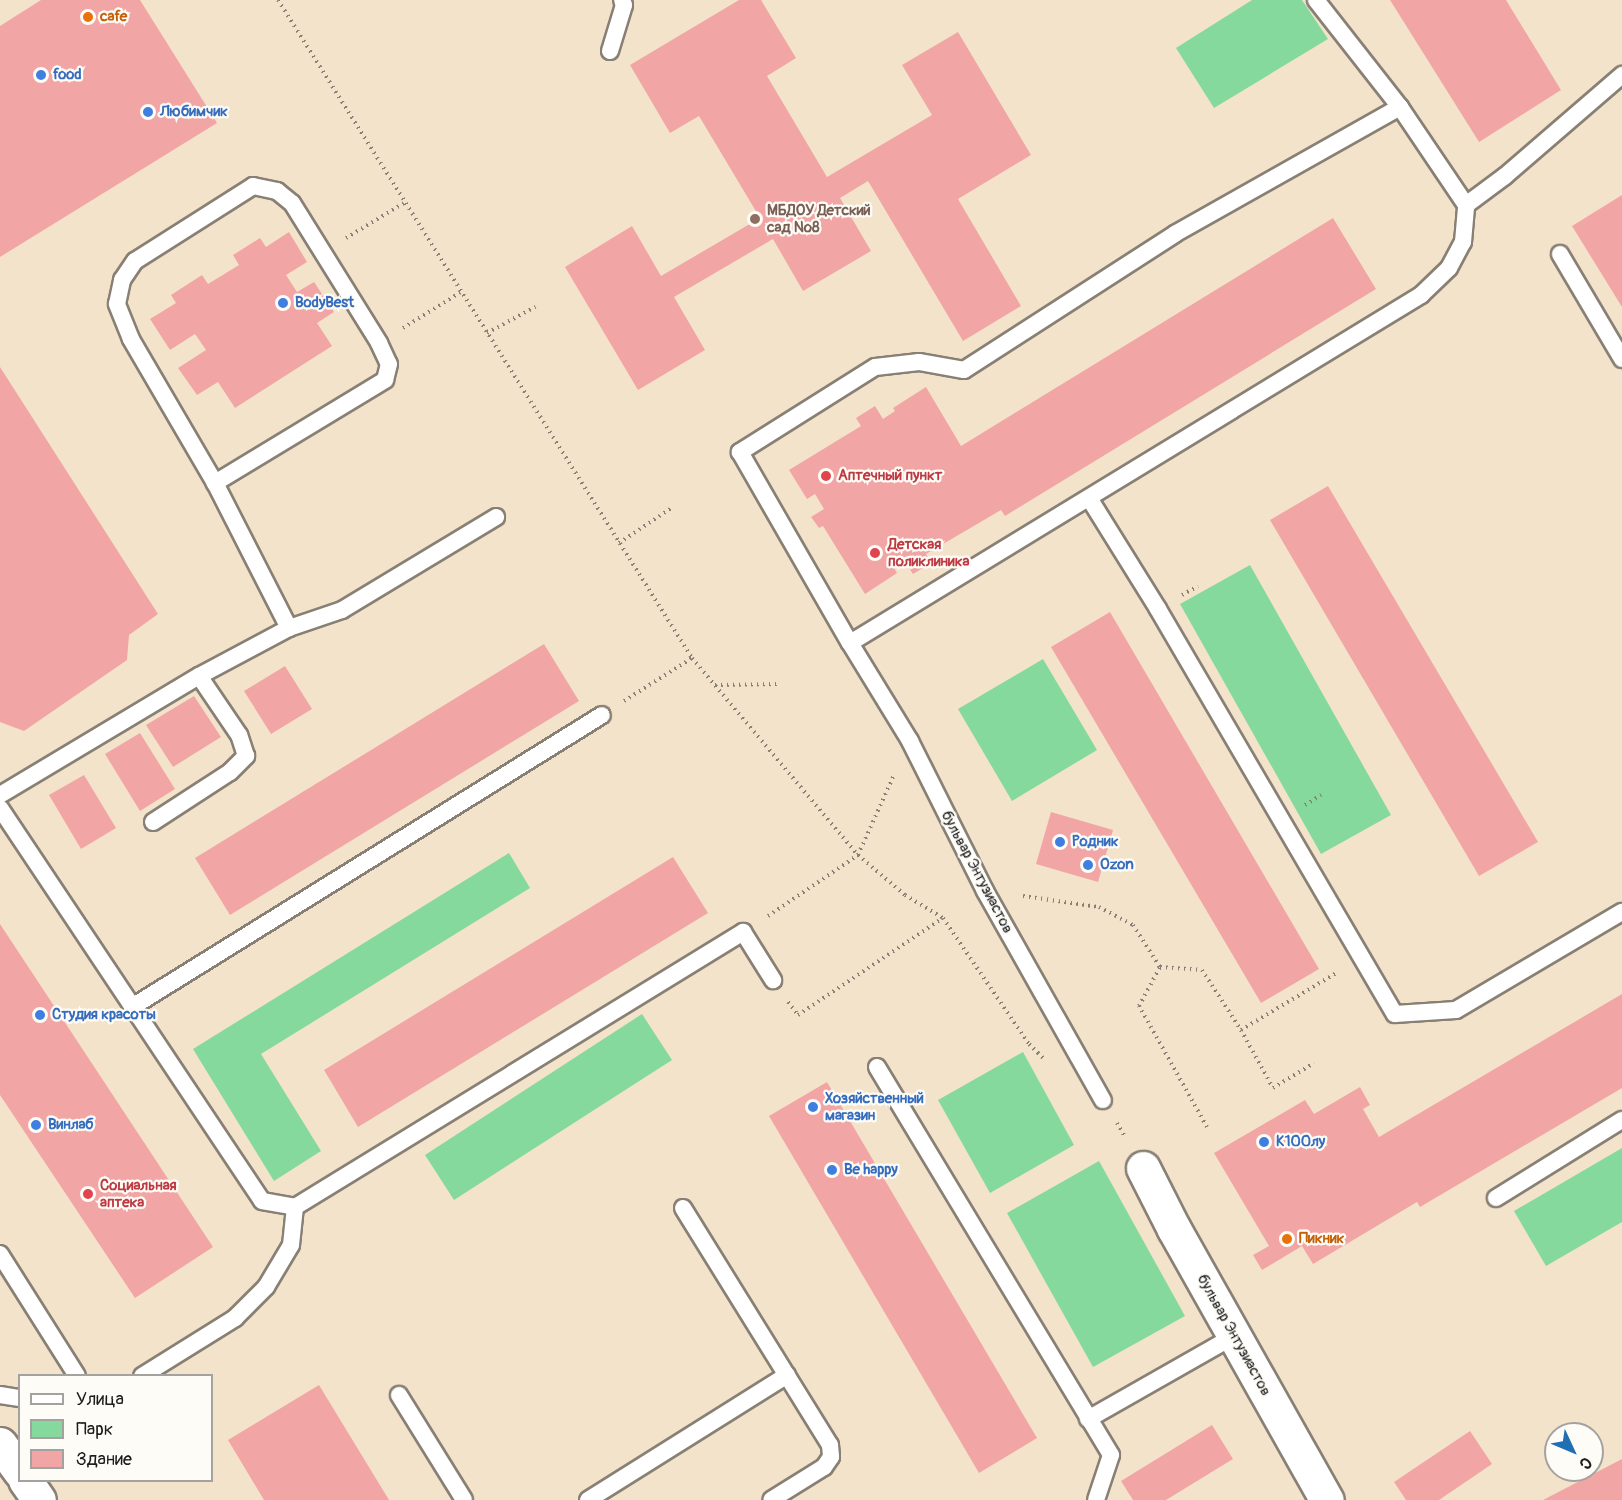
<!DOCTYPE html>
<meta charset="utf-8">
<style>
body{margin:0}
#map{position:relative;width:1622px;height:1500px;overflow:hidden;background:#f4e3cb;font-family:Pangolin,sans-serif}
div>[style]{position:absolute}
.green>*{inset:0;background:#85d99c}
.building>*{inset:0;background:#f1a6a5}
.path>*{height:4px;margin-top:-2px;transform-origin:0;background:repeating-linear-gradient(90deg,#888074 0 1.5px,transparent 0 6px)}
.roads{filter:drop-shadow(2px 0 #888074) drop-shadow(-2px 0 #888074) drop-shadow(0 2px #888074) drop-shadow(0 -2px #888074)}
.service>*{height:16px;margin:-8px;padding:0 8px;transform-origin:8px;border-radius:8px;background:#fff}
.minor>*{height:33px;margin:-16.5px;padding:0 16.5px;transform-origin:16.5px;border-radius:16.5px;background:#fff}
.dots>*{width:16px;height:16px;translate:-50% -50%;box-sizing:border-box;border:3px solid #fdfcf7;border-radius:50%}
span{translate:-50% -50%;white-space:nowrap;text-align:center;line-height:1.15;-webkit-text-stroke:4.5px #fdfcf7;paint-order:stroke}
.food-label{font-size:15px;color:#c56008;font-weight:700}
.left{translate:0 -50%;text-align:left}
.shop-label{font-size:15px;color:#366cbe;font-weight:700}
.education-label{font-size:15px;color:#785e54;font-weight:700}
.health-label{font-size:15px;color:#be3a42;font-weight:700}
.street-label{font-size:15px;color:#1c1c1c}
.legend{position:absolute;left:18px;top:1374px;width:195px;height:108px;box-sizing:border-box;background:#fdfcf7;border:2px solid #a3a29f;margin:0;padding:8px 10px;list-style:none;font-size:18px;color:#1c1c1c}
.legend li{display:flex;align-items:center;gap:12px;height:30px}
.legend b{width:30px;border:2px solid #a3a29f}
.north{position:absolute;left:1544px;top:1422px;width:60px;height:60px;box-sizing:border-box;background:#fdfcf7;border:2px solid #a3a29f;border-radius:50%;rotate:134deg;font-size:16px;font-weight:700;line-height:24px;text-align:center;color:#1c1c1c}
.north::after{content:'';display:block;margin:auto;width:21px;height:27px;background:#1f6fb2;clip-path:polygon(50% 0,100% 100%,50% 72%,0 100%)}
</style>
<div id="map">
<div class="green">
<div style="clip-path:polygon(1252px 0,1302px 0,1328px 39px,1214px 108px,1176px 48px)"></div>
<div style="clip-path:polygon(1250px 565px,1391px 815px,1321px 854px,1180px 604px)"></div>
<div style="clip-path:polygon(1043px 659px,1097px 750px,1012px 801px,958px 709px)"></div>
<div style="clip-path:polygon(509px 853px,530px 888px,261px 1054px,321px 1151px,274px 1181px,193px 1049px)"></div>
<div style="clip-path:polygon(642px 1014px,672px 1060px,454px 1200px,425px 1155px)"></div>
<div style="clip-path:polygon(1023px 1052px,1074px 1145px,990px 1193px,938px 1100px)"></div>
<div style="clip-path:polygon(1622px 1148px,1622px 1222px,1546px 1266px,1514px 1211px)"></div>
<div style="clip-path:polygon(1099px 1161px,1185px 1316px,1093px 1367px,1007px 1213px)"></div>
</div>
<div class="building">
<div style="clip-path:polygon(41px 0,140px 0,217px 123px,0 257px,0 26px)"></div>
<div style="clip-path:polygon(739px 0,761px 0,796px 58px,767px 76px,827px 177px,932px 115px,902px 65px,958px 32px,1031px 155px,958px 199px,1021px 306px,963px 341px,868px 181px,840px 198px,871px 251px,803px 291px,773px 239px,674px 297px,705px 350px,638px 390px,565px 267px,632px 226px,661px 276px,760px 218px,699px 116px,670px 133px,630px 65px)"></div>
<div style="clip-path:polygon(1390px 0,1506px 0,1561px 90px,1479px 142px)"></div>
<div style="clip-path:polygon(1622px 195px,1622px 307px,1572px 226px)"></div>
<div style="clip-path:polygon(1333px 218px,1376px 289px,1005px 516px,1001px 510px,926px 554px,931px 563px,913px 574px,903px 559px,893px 566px,897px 573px,865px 594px,823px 526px,819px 528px,811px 517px,824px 509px,815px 494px,807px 499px,789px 470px,861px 426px,856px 418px,875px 406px,883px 419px,895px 411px,893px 408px,926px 387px,961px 446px)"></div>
<div style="clip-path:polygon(289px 232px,307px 262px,286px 275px,297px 292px,314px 282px,334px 312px,317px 323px,332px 346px,235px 408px,218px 382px,197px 395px,178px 368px,206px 350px,195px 334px,170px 350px,150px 319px,176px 303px,171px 295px,202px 275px,208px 284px,239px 265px,233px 255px,260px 238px,266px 247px)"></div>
<div style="clip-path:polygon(0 367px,158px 614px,129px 635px,127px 660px,24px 731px,0 722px)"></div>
<div style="clip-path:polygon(1328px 486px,1538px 842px,1479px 876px,1270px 520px)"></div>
<div style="clip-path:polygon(1110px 612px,1319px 969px,1261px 1003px,1051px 647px)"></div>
<div style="clip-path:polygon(544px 644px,579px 701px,230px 915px,195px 858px)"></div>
<div style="clip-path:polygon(285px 666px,312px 709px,271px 734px,244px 691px)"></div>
<div style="clip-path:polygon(194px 696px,221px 737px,173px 767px,146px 725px)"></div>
<div style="clip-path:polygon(140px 733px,175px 789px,140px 811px,105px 754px)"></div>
<div style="clip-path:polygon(84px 775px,116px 828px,81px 849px,49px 795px)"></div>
<div style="clip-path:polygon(1051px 812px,1113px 830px,1098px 882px,1036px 864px)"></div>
<div style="clip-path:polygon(673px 857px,708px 913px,358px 1127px,324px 1070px)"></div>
<div style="clip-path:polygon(0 924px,213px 1247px,135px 1298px,0 1095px)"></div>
<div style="clip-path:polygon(1622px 994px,1622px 1088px,1420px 1207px,1417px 1202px,1313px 1264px,1302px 1246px,1262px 1270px,1253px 1255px,1269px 1246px,1214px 1153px,1305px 1100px,1314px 1114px,1360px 1087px,1370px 1105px,1363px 1109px,1379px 1137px)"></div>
<div style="clip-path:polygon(827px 1082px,1037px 1438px,979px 1473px,769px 1116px)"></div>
<div style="clip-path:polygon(319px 1385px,389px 1500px,264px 1500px,228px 1440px)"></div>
<div style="clip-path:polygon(1212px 1425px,1233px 1459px,1166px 1500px,1133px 1500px,1121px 1481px)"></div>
<div style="clip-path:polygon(1470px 1431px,1492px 1464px,1439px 1500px,1406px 1500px,1394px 1482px)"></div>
<div style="clip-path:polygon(1622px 1459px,1622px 1500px,1543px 1500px)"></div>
</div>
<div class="path">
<div style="left:278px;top:0;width:777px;rotate:57.82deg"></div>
<div style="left:692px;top:658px;width:258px;rotate:49.9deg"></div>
<div style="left:858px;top:855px;width:62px;rotate:40.4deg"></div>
<div style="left:905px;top:895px;width:44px;rotate:31.2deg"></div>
<div style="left:943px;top:918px;width:153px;rotate:55.7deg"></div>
<div style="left:1029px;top:1044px;width:23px;rotate:45deg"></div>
<div style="left:346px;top:238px;width:68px;rotate:-31.1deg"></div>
<div style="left:403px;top:328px;width:68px;rotate:-31.8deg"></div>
<div style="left:487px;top:333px;width:55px;rotate:-28.4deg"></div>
<div style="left:619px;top:543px;width:65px;rotate:-33.7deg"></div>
<div style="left:1182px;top:595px;width:18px;rotate:-29deg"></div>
<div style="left:715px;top:685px;width:63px;rotate:-0.9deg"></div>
<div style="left:624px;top:701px;width:80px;rotate:-32.3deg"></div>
<div style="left:1305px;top:805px;width:19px;rotate:-32deg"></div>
<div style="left:1023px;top:896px;width:77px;rotate:8.2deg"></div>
<div style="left:1099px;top:907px;width:38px;rotate:28deg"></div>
<div style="left:1133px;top:925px;width:50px;rotate:57.3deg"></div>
<div style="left:768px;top:916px;width:109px;rotate:-34.1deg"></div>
<div style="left:858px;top:855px;width:88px;rotate:-65.8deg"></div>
<div style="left:788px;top:1002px;width:16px;rotate:52deg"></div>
<div style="left:798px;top:1015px;width:174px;rotate:-33.8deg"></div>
<div style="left:1241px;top:1030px;width:113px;rotate:-30.9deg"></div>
<div style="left:1117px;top:1123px;width:16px;rotate:60deg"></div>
<div style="left:1207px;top:1127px;width:139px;rotate:-119.3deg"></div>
<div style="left:1139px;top:1006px;width:44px;rotate:-61.7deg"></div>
<div style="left:1160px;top:967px;width:42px;rotate:4.1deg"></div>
<div style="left:1202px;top:970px;width:72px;rotate:57deg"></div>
<div style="left:1241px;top:1030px;width:66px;rotate:61.1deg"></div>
<div style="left:1273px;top:1088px;width:48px;rotate:-31.4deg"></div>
</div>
<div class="roads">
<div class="service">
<div style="left:1316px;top:0;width:136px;rotate:51.9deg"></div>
<div style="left:610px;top:51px;width:48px;rotate:-73.1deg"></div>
<div style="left:624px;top:5px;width:5px;rotate:-112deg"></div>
<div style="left:1466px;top:205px;width:118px;rotate:-124deg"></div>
<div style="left:1400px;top:107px;width:258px;rotate:150.6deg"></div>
<div style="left:1175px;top:234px;width:251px;rotate:147.2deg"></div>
<div style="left:964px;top:370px;width:46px;rotate:-169.9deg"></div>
<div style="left:919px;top:362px;width:44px;rotate:173.5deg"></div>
<div style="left:875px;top:367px;width:160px;rotate:147.8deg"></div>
<div style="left:740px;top:452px;width:220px;rotate:60.1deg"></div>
<div style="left:850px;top:643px;width:669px;rotate:-31.36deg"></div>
<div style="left:1421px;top:295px;width:39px;rotate:-44deg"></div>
<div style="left:1449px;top:268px;width:30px;rotate:-62deg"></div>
<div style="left:1463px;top:242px;width:37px;rotate:-85deg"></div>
<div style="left:1466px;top:205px;width:49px;rotate:-36.6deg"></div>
<div style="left:1505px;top:176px;width:155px;rotate:-40.8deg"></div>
<div style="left:1560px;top:254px;width:122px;rotate:59.4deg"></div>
<div style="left:1089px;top:498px;width:131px;rotate:58.1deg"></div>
<div style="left:1158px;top:609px;width:469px;rotate:59.7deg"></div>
<div style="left:1395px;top:1014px;width:61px;rotate:-3.8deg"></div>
<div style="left:1456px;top:1010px;width:193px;rotate:-30.6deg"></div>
<div style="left:289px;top:628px;width:56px;rotate:-18.8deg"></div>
<div style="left:342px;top:610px;width:180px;rotate:-31.1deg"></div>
<div style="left:850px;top:643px;width:115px;rotate:58.5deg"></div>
<div style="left:910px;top:741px;width:168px;rotate:63.4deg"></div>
<div style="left:985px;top:891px;width:240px;rotate:60.6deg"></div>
<div style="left:0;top:795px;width:232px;rotate:-30.9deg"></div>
<div style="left:199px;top:676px;width:102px;rotate:-28.1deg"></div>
<div style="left:289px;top:628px;width:163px;rotate:-117deg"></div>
<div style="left:215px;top:483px;width:167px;rotate:-120.3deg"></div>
<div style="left:131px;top:339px;width:38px;rotate:-112deg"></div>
<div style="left:117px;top:304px;width:25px;rotate:-78deg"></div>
<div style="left:122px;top:280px;width:23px;rotate:-56deg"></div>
<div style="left:135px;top:261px;width:140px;rotate:-32.4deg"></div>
<div style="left:253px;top:186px;width:25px;rotate:12deg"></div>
<div style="left:277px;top:191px;width:19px;rotate:39deg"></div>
<div style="left:292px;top:203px;width:165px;rotate:58.1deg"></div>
<div style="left:379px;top:343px;width:23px;rotate:65deg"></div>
<div style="left:389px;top:364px;width:16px;rotate:104deg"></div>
<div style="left:385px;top:380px;width:199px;rotate:148.8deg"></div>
<div style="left:0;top:808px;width:472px;rotate:56.3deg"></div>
<div style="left:262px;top:1201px;width:34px;rotate:10deg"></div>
<div style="left:295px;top:1207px;width:526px;rotate:-31.54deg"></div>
<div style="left:743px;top:932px;width:57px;rotate:58deg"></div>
<div style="left:153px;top:822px;width:92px;rotate:-33deg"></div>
<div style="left:230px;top:772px;width:23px;rotate:-45deg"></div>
<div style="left:246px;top:756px;width:22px;rotate:-108deg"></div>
<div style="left:239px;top:735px;width:71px;rotate:-124.1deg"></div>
<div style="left:132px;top:1007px;width:553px;rotate:-31.85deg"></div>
<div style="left:877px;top:1067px;width:453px;rotate:58.9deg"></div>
<div style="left:1111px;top:1455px;width:47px;rotate:108.4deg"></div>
<div style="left:1496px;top:1198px;width:148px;rotate:-31.8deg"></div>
<div style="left:683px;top:1208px;width:279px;rotate:58.2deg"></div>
<div style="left:830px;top:1445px;width:12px;rotate:85deg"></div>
<div style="left:831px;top:1457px;width:12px;rotate:125deg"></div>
<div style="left:824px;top:1467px;width:62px;rotate:148.1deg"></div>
<div style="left:0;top:1254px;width:144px;rotate:57.7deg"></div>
<div style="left:142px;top:1376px;width:110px;rotate:-31.9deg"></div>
<div style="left:235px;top:1318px;width:44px;rotate:-45deg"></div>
<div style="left:266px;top:1287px;width:49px;rotate:-59.2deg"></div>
<div style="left:291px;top:1245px;width:38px;rotate:-84deg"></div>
<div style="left:0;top:1395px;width:20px;rotate:9deg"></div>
<div style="left:399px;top:1395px;width:123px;rotate:58.2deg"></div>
<div style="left:1088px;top:1419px;width:168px;rotate:-29.6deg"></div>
<div style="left:588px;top:1500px;width:235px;rotate:-32.1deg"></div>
</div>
<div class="minor">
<div style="left:1143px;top:1168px;width:68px;rotate:63.1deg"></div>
<div style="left:1174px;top:1229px;width:311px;rotate:60.6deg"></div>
<div style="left:0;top:1444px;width:34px;rotate:54deg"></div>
<div style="left:25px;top:1480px;width:24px;rotate:55deg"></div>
</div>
</div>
<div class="dots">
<div style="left:88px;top:17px;background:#e8710a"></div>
<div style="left:41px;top:75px;background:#3f7fe0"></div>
<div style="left:148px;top:112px;background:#3f7fe0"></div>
<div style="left:755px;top:219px;background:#8d6e63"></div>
<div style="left:283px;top:303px;background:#3f7fe0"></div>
<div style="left:826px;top:476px;background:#e0444e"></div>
<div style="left:875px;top:553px;background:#e0444e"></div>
<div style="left:1060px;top:842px;background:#3f7fe0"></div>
<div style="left:1088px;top:865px;background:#3f7fe0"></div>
<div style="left:40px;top:1015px;background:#3f7fe0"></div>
<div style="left:813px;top:1107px;background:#3f7fe0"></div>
<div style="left:36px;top:1125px;background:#3f7fe0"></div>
<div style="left:1264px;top:1142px;background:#3f7fe0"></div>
<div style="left:832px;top:1170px;background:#3f7fe0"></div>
<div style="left:88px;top:1194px;background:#e0444e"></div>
<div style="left:1287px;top:1239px;background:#e8710a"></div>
</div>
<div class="food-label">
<span class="left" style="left:100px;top:17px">cafe</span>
<span class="left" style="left:1299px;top:1239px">Пикник</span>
</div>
<div class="shop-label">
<span class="left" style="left:53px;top:75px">food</span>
<span class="left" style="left:160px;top:112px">Любимчик</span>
<span class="left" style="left:295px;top:303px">BodyBest</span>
<span class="left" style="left:1072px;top:842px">Родник</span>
<span class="left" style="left:1100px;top:865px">Ozon</span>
<span class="left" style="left:52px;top:1015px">Студия красоты</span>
<span class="left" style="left:825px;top:1107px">Хозяйственный<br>магазин</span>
<span class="left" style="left:48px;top:1125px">Винлаб</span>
<span class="left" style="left:1276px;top:1142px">К100лу</span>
<span class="left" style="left:844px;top:1170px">Be happy</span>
</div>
<div class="education-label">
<span class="left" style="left:767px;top:219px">МБДОУ Детский<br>сад №8</span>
</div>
<div class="health-label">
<span class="left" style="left:838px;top:476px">Аптечный пункт</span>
<span class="left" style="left:888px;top:553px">Детская<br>поликлиника</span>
<span class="left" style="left:100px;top:1194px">Социальная<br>аптека</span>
</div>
<div class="street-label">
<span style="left:977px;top:872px;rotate:62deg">бульвар Энтузиастов</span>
<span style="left:1234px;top:1335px;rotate:61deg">бульвар Энтузиастов</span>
</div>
<ul class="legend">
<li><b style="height:8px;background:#fff"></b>Улица</li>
<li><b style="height:16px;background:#85d99c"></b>Парк</li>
<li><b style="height:16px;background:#f1a6a5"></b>Здание</li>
</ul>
<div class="north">С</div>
</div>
